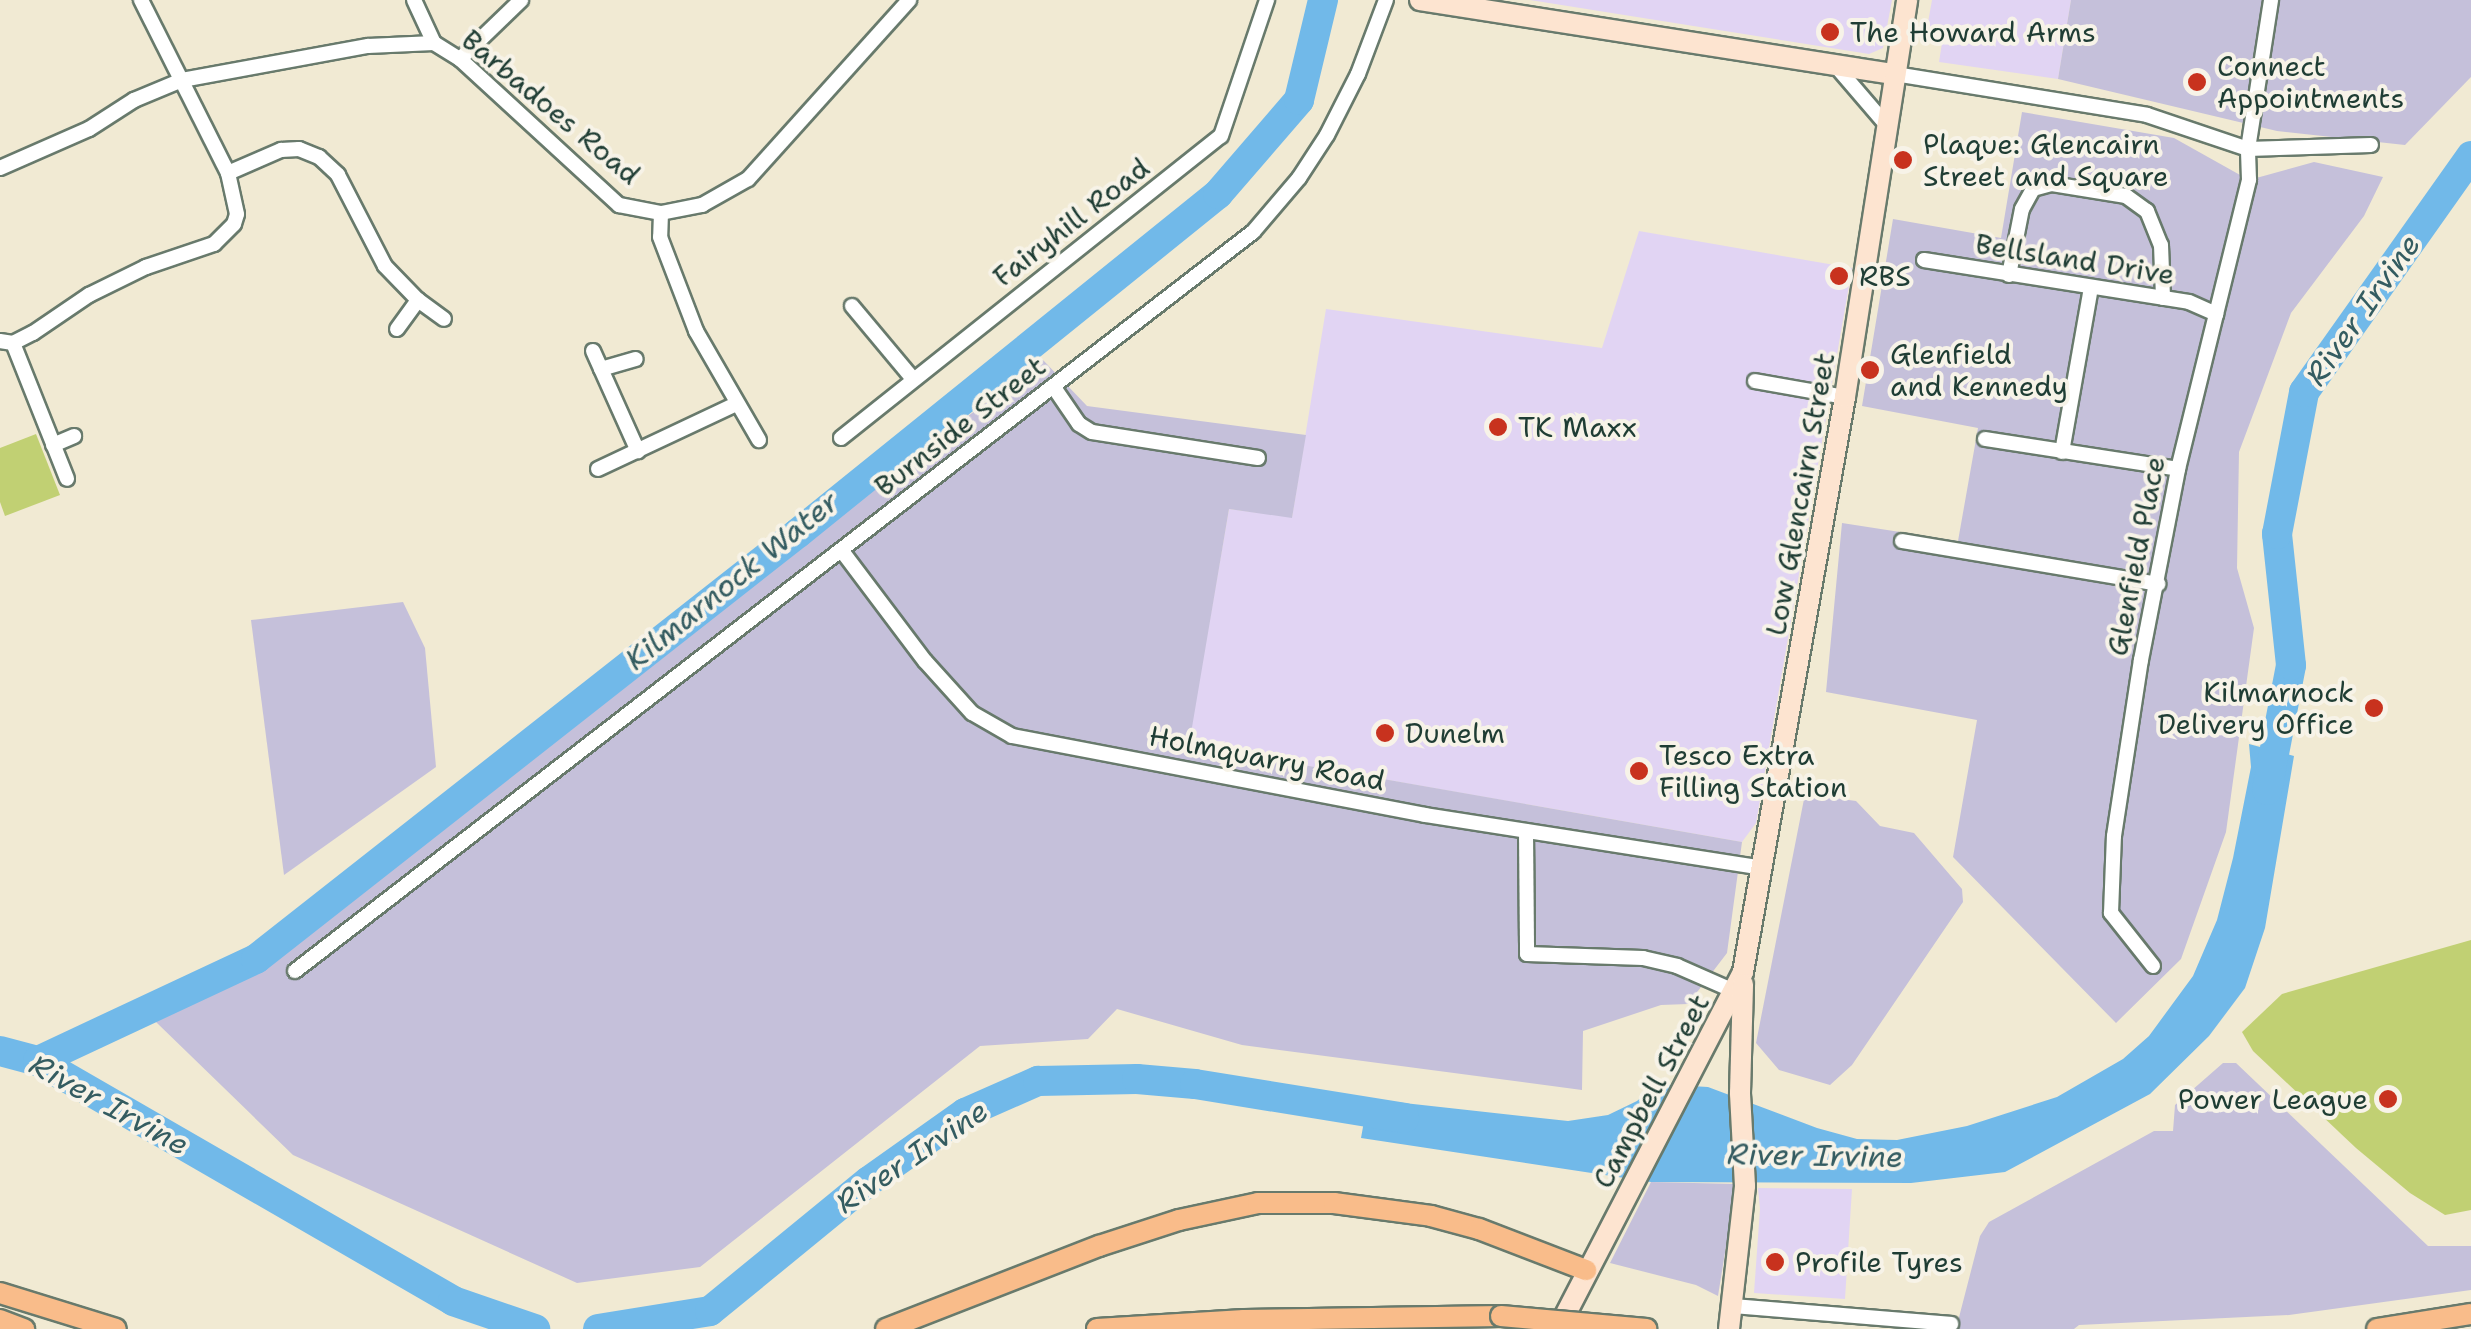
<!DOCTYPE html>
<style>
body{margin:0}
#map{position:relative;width:2471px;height:1329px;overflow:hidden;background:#f1ead3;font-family:"Shantell Sans",sans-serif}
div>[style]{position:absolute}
.built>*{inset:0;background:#e1d4f3}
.industrial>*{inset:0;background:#c5c0da}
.green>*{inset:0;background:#c1d073}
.water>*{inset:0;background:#71b9e9}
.river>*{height:30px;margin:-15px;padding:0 15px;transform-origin:15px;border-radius:15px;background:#71b9e9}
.roads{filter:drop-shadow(2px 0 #687a6c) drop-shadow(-2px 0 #687a6c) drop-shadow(0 2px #687a6c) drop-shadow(0 -2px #687a6c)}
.street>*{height:14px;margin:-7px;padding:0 7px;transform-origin:7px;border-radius:7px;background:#fff}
.secondary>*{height:20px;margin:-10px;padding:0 10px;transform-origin:10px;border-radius:10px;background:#fde4d0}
.primary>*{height:20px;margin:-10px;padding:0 10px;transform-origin:10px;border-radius:10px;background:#f9bc8a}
.bridges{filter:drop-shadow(2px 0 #687a6c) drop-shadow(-2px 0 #687a6c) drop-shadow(0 2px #687a6c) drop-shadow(0 -2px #687a6c)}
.primary-bridge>*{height:20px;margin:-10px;padding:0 10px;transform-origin:10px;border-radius:10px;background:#f9bc8a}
.dots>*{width:28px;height:28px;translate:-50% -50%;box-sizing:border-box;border:5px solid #f7f3e8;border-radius:50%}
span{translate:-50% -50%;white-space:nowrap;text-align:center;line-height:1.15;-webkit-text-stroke:8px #f7f3e8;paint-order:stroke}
.poi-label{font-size:28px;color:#1f3d34}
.left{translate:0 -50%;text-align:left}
.right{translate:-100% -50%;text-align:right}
.street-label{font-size:28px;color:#1f3d34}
.water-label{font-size:30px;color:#345c61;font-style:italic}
</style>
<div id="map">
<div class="built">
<div style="clip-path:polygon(1530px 0,1892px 0,1883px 48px,1869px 54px)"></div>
<div style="clip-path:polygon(1932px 0,2071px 0,2058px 79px,1939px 62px,1942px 43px,1925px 39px)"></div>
<div style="clip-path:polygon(1639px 231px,1852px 268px,1756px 823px,1742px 842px,1188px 745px,1229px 509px,1292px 517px,1326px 309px,1602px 348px)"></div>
<div style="clip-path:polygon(1758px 1188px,1852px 1189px,1845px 1299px,1754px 1293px,1760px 1209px)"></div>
</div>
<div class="industrial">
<div style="clip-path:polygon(2071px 0,2471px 0,2471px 77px,2405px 145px,2277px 131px,2058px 79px)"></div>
<div style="clip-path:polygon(2022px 112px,2174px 138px,2249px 180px,2314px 162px,2383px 177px,2364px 216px,2291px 313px,2239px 452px,2237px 568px,2254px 628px,2226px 832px,2181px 959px,2116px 1023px,1953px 857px,1977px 720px,1826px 692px,1842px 523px,1958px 541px,1978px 428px,1862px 406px,1893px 219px,2001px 238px)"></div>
<div style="clip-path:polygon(1043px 360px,1087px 406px,1306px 435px,1292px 518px,1229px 509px,1189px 745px,1742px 842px,1727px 953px,1688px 1004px,1661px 1005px,1583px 1031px,1582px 1090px,1242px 1045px,1117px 1009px,1088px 1039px,980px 1046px,700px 1267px,577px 1283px,293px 1155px,156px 1022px)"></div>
<div style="clip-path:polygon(403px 602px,425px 648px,436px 767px,284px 875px,251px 620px)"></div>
<div style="clip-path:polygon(1805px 794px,1856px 801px,1880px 826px,1914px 833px,1962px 889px,1963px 902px,1852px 1065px,1830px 1085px,1779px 1070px,1756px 1043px)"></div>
<div style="clip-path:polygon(2223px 1063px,2236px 1063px,2428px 1246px,2471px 1246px,2471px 1290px,2289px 1315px,2079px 1325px,2074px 1329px,1956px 1329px,1980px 1236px,1989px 1222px,2154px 1131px,2173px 1131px,2175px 1105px)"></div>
<div style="clip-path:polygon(1651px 1182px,1736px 1184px,1718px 1296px,1696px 1285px,1610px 1263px)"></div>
</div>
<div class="green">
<div style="clip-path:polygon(36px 434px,60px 495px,5px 516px,0 502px,0 448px)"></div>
<div style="clip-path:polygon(2471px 940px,2471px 1210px,2445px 1215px,2410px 1193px,2356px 1148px,2253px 1051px,2242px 1032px,2282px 994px)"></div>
</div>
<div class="water">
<div style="clip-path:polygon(2249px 744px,2294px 756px,2265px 928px,2245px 988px,2209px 1036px,2150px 1094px,2005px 1172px,1911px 1183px,1651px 1182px,1361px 1138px,1368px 1099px,1568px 1121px,1608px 1115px,1637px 1101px,1656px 1084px,1708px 1087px,1817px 1128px,1857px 1139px,1897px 1140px,1967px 1126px,2057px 1097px,2123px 1059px,2149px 1036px,2193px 976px,2217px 920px,2233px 858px,2251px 767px)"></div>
</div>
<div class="river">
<div style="left:2267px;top:790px;width:127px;rotate:-79.1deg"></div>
<div style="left:2291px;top:665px;width:132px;rotate:-96.1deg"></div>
<div style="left:2277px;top:534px;width:145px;rotate:-79.2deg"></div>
<div style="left:2304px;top:392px;width:289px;rotate:-54.7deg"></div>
<div style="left:0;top:1051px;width:39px;rotate:15deg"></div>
<div style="left:38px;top:1061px;width:479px;rotate:30deg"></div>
<div style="left:453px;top:1301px;width:87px;rotate:18.9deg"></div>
<div style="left:38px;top:1061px;width:241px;rotate:-25.1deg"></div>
<div style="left:256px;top:959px;width:689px;rotate:-38.17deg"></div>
<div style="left:798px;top:533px;width:540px;rotate:-38.91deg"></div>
<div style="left:1218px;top:194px;width:124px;rotate:-49.2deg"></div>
<div style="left:1299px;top:100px;width:103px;rotate:-76.5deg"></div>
<div style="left:598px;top:1329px;width:113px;rotate:-9.1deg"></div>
<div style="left:710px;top:1311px;width:205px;rotate:-39.3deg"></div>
<div style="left:869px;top:1181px;width:118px;rotate:-35.3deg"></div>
<div style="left:965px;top:1113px;width:80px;rotate:-23.7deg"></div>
<div style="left:1038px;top:1081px;width:99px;rotate:-1.2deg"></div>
<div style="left:1137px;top:1079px;width:58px;rotate:4.9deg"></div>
<div style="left:1195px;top:1084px;width:212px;rotate:9.2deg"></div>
</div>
<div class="roads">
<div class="street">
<div style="left:414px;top:0;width:47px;rotate:65.1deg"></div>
<div style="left:434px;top:43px;width:31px;rotate:32deg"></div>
<div style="left:460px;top:59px;width:216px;rotate:42.6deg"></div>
<div style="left:619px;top:205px;width:43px;rotate:10.8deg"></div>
<div style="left:661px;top:213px;width:42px;rotate:-11deg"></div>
<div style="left:702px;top:205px;width:53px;rotate:-29.5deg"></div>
<div style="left:748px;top:179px;width:241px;rotate:-48deg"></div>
<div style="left:460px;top:59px;width:85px;rotate:-44deg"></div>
<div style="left:1835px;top:65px;width:83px;rotate:49.4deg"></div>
<div style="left:1895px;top:74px;width:255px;rotate:9.2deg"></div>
<div style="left:2147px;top:115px;width:107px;rotate:18.6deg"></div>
<div style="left:2248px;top:149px;width:123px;rotate:-1.9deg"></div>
<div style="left:0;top:168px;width:97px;rotate:-23.7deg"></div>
<div style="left:89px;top:129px;width:54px;rotate:-32.8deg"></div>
<div style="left:134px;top:100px;width:52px;rotate:-22.6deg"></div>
<div style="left:182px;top:80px;width:189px;rotate:-10.4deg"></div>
<div style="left:368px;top:46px;width:66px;rotate:-2.6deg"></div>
<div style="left:228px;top:173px;width:58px;rotate:-23.5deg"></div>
<div style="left:281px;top:150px;width:18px;rotate:-3deg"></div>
<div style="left:299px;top:149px;width:22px;rotate:22deg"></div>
<div style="left:319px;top:157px;width:26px;rotate:43deg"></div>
<div style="left:338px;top:175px;width:102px;rotate:62.7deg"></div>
<div style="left:385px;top:266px;width:47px;rotate:45.9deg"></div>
<div style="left:418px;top:300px;width:32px;rotate:36deg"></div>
<div style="left:661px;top:213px;width:24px;rotate:92deg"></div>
<div style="left:660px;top:237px;width:101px;rotate:69deg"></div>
<div style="left:696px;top:331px;width:126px;rotate:60deg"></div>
<div style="left:1924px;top:260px;width:268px;rotate:9deg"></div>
<div style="left:2189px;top:302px;width:30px;rotate:24deg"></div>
<div style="left:2009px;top:275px;width:67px;rotate:-78.9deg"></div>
<div style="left:2022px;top:209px;width:23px;rotate:-61deg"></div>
<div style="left:2033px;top:189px;width:20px;rotate:-15deg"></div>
<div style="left:2052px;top:184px;width:75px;rotate:9.2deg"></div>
<div style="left:2126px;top:196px;width:26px;rotate:36deg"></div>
<div style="left:2147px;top:211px;width:37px;rotate:68deg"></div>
<div style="left:2161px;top:245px;width:53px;rotate:87.8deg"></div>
<div style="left:852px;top:306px;width:95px;rotate:50.1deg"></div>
<div style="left:397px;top:329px;width:36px;rotate:-54deg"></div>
<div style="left:0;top:341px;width:13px;rotate:9deg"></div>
<div style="left:13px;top:343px;width:22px;rotate:-27deg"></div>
<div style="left:33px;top:333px;width:68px;rotate:-34.2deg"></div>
<div style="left:89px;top:295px;width:64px;rotate:-26.2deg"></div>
<div style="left:146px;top:267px;width:72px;rotate:-18.7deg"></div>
<div style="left:214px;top:244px;width:28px;rotate:-45deg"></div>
<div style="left:234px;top:224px;width:10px;rotate:-73deg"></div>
<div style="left:237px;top:214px;width:42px;rotate:-102.4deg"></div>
<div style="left:228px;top:173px;width:194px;rotate:-116.7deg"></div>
<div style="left:13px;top:343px;width:146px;rotate:68.3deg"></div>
<div style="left:593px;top:351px;width:110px;rotate:65.8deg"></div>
<div style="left:601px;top:369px;width:36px;rotate:-16deg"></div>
<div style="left:1755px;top:381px;width:91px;rotate:10.1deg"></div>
<div style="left:1053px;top:386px;width:46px;rotate:55.6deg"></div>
<div style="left:1079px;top:424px;width:15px;rotate:32deg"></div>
<div style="left:1092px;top:432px;width:168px;rotate:8.9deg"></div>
<div style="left:841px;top:438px;width:485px;rotate:-38.5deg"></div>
<div style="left:1221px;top:136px;width:144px;rotate:-71.3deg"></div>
<div style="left:1985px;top:439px;width:195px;rotate:8.8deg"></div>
<div style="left:53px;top:445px;width:23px;rotate:-23deg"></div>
<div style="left:2062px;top:452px;width:167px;rotate:-80deg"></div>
<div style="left:598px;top:469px;width:153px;rotate:-25.2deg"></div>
<div style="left:1902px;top:541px;width:260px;rotate:9.5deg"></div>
<div style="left:842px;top:551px;width:138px;rotate:53deg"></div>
<div style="left:925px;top:661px;width:70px;rotate:47.9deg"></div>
<div style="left:972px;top:713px;width:46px;rotate:29.9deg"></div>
<div style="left:1012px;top:736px;width:420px;rotate:10.8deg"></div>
<div style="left:1425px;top:815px;width:342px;rotate:8.9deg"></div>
<div style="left:1526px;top:831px;width:123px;rotate:89.5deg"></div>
<div style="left:1527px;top:954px;width:116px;rotate:2deg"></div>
<div style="left:1643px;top:958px;width:35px;rotate:13deg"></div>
<div style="left:1677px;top:966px;width:62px;rotate:23.7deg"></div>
<div style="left:2153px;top:966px;width:68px;rotate:-128.4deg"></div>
<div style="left:2111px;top:913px;width:77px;rotate:-87.8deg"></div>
<div style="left:2114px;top:836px;width:178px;rotate:-81.3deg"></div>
<div style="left:2141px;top:660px;width:195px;rotate:-79deg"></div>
<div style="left:2178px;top:469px;width:298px;rotate:-76.2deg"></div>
<div style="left:2249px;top:180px;width:31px;rotate:-92deg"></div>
<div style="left:2248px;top:149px;width:151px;rotate:-81.2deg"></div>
<div style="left:295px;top:971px;width:1210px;rotate:-37.65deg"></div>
<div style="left:1253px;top:232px;width:71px;rotate:-49.6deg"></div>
<div style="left:1299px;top:178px;width:51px;rotate:-56.9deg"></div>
<div style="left:1327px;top:135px;width:68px;rotate:-63.1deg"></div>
<div style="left:1358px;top:74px;width:79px;rotate:-69.3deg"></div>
<div style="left:1734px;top:1306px;width:218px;rotate:4.7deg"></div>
</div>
<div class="secondary">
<div style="left:1420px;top:0;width:481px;rotate:8.9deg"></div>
<div style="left:1558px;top:1329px;width:402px;rotate:-62.6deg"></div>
<div style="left:1743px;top:972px;width:584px;rotate:-79.94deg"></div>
<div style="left:1845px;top:397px;width:402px;rotate:-81.1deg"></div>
<div style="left:1729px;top:1329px;width:144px;rotate:-83.6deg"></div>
<div style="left:1745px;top:1186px;width:93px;rotate:-93.1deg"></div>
<div style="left:1740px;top:1093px;width:109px;rotate:-88.4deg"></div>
</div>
<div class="primary">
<div style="left:0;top:1293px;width:121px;rotate:17.2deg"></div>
<div style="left:0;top:1320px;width:26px;rotate:21deg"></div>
<div style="left:886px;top:1329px;width:229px;rotate:-21.3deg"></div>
<div style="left:1099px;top:1246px;width:84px;rotate:-18deg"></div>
<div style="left:1179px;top:1220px;width:81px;rotate:-12.1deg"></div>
<div style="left:1258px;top:1203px;width:76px"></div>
<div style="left:1334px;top:1203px;width:98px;rotate:7.6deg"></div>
<div style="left:1431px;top:1216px;width:50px;rotate:15.2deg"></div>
<div style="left:1479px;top:1229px;width:115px;rotate:21deg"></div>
<div style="left:1097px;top:1329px;width:147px;rotate:-3.5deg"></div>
<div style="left:1244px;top:1320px;width:257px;rotate:-0.9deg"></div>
<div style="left:2377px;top:1329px;width:95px;rotate:-9.1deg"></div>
</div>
</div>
<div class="bridges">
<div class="primary-bridge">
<div style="left:1501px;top:1316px;width:146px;rotate:5.1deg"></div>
</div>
</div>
<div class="dots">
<div style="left:1830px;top:32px;background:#c8321e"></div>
<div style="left:2197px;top:82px;background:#c8321e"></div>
<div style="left:1903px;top:160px;background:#c8321e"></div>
<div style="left:1839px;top:276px;background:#c8321e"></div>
<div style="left:1870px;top:370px;background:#c8321e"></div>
<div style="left:1498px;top:427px;background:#c8321e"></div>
<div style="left:2374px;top:708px;background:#c8321e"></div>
<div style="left:1385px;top:733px;background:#c8321e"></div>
<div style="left:1639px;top:771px;background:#c8321e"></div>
<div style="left:2388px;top:1099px;background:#c8321e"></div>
<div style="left:1775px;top:1262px;background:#c8321e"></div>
</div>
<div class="poi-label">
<span class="left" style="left:1850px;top:32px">The Howard Arms</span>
<span class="left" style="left:2217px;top:82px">Connect<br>Appointments</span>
<span class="left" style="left:1923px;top:160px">Plaque: Glencairn<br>Street and Square</span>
<span class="left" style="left:1859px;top:276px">RBS</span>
<span class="left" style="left:1890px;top:370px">Glenfield<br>and Kennedy</span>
<span class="left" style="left:1518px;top:427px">TK Maxx</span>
<span class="right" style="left:2354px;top:708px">Kilmarnock<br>Delivery Office</span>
<span class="left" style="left:1405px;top:733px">Dunelm</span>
<span class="left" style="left:1659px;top:771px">Tesco Extra<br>Filling Station</span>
<span class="right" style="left:2368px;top:1099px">Power League</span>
<span class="left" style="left:1795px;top:1262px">Profile Tyres</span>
</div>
<div class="street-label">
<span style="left:551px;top:107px;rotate:40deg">Barbadoes Road</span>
<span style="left:1071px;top:222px;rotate:-38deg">Fairyhill Road</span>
<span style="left:2075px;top:259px;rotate:9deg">Bellsland Drive</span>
<span style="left:960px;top:426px;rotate:-38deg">Burnside Street</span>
<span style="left:1800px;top:494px;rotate:-80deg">Low Glencairn Street</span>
<span style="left:2136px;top:556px;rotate:-79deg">Glenfield Place</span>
<span style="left:1267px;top:758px;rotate:11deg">Holmquarry Road</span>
<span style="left:1651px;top:1091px;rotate:-62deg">Campbell Street</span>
</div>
<div class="water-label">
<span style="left:2363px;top:310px;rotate:-55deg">River Irvine</span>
<span style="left:732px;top:581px;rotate:-39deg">Kilmarnock Water</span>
<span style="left:109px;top:1105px;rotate:29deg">River Irvine</span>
<span style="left:1815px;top:1156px;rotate:1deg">River Irvine</span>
<span style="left:912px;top:1157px;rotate:-34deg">River Irvine</span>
</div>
</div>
